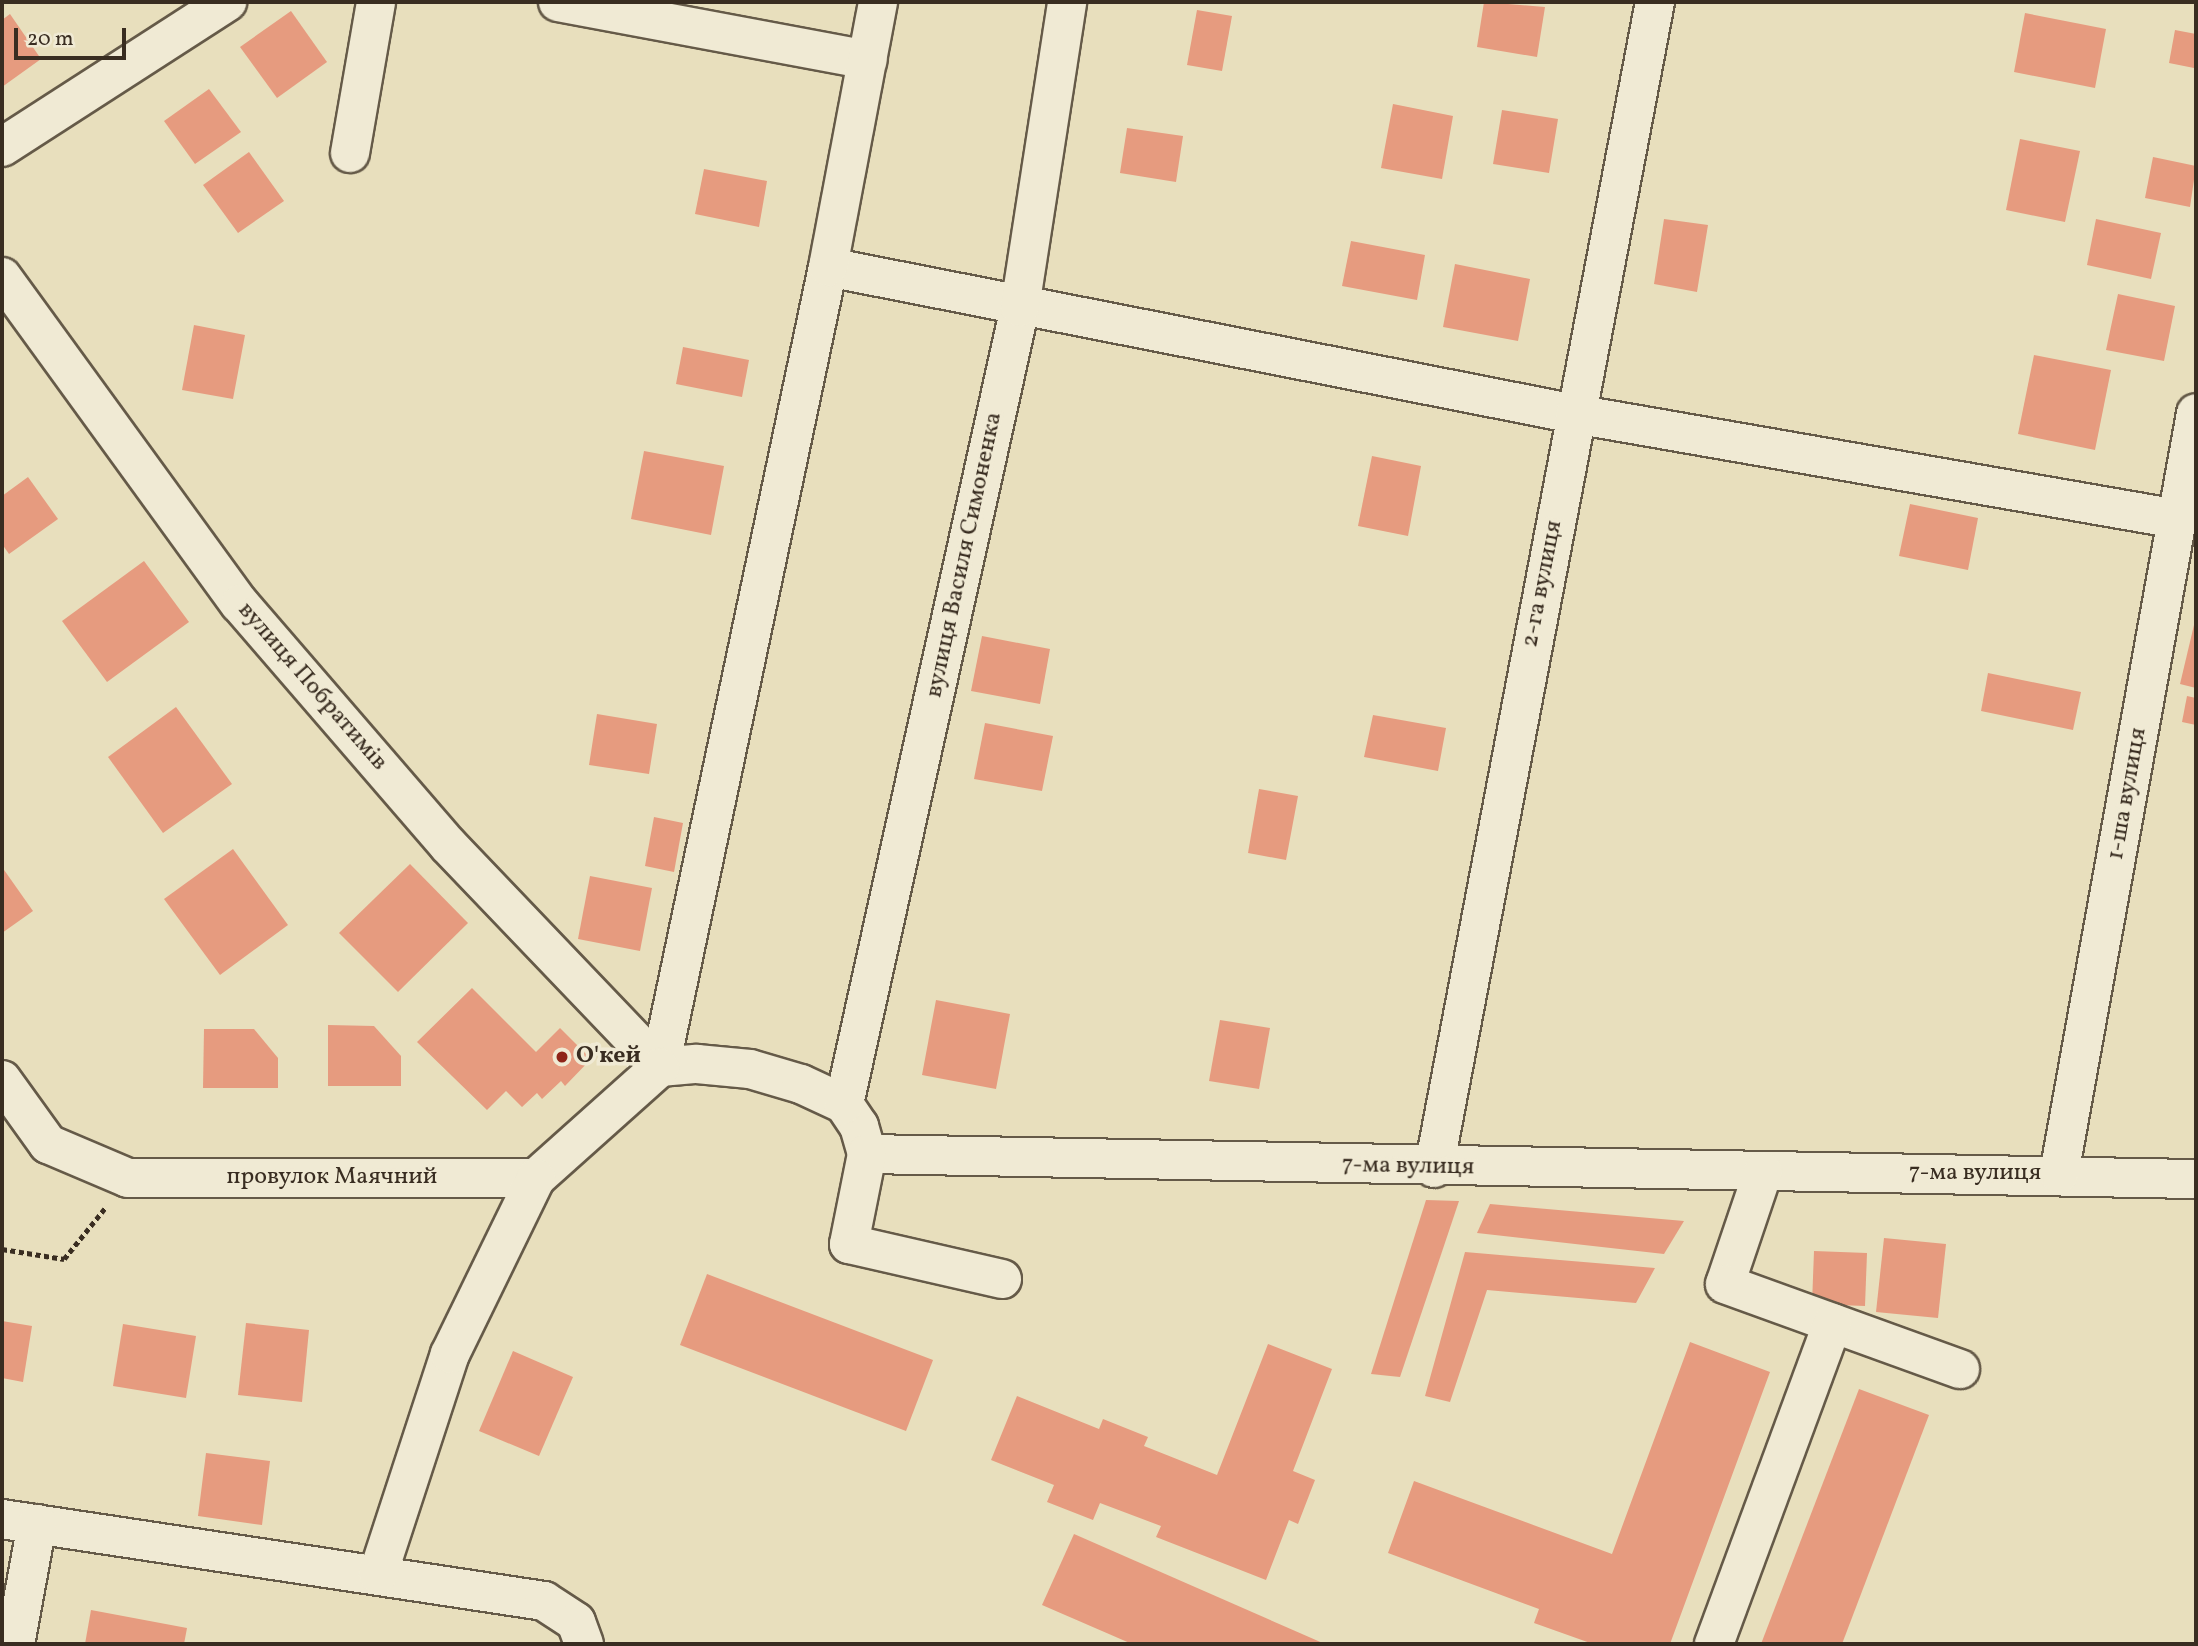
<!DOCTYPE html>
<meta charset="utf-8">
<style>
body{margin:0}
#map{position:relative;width:2198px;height:1646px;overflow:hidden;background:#e8dfbd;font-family:Vollkorn,serif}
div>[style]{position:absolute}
.building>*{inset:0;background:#e69b7f}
.path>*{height:4.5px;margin-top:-2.25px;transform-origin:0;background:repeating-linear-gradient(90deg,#392d21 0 5px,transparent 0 8.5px)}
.roads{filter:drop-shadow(2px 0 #655a48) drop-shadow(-2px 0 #655a48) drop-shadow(0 2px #655a48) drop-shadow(0 -2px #655a48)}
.minor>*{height:38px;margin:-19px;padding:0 19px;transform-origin:19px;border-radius:19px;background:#f0ead4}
.dots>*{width:19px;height:19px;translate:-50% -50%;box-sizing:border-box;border:4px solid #f0ead4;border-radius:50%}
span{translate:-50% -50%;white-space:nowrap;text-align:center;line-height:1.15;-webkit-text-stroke:7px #f0ead4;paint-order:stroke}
.street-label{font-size:24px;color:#392d21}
.poi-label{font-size:24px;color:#392d21;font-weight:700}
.left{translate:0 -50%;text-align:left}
.frame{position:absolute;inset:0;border:4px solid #392d21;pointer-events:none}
.scale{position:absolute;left:14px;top:28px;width:112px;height:32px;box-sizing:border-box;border:4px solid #392d21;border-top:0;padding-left:9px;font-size:21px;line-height:24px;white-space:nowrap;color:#392d21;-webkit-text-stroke:5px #f0ead4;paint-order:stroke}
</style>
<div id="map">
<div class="building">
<div style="clip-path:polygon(1484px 2px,1545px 7px,1537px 57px,1477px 47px)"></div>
<div style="clip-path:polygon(1197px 10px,1232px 16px,1222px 71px,1187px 65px)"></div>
<div style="clip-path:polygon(291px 11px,327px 62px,277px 98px,240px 47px)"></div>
<div style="clip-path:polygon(2025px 13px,2106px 29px,2095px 88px,2014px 72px)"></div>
<div style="clip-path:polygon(10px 14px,41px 59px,2px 87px,2px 20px)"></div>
<div style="clip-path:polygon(2175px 30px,2196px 34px,2194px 68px,2169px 63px)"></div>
<div style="clip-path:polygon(209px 89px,241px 132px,195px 164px,164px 121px)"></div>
<div style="clip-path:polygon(1393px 104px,1453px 116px,1442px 179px,1381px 168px)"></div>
<div style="clip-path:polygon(1502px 110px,1558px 119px,1549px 173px,1493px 164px)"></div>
<div style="clip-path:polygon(1127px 128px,1183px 136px,1176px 182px,1120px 173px)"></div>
<div style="clip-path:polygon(2020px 139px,2080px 151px,2065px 222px,2006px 210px)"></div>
<div style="clip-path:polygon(249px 152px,284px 201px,238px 233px,203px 185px)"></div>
<div style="clip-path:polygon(2153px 157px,2196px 166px,2190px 207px,2145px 198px)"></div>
<div style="clip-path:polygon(704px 169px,767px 181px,759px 227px,695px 214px)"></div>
<div style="clip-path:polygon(1664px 219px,1708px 225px,1697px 292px,1654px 284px)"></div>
<div style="clip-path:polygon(2096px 219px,2161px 233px,2151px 279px,2087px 265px)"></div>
<div style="clip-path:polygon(1351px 241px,1425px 255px,1417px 300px,1342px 286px)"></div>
<div style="clip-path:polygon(1455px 264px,1530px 279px,1518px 341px,1443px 327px)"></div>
<div style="clip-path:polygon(2118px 294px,2175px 306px,2164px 361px,2106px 350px)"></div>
<div style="clip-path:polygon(194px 325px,245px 335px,233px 399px,182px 390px)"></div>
<div style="clip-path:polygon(683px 347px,749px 360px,742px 397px,676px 384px)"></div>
<div style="clip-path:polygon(2034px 355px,2111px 370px,2095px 450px,2018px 434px)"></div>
<div style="clip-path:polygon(644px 451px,724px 466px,711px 535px,631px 519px)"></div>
<div style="clip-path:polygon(1372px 456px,1421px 466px,1408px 536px,1358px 526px)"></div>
<div style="clip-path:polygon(28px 477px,58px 519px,9px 554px,2px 544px,2px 496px)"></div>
<div style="clip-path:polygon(1910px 504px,1978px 518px,1968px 570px,1899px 556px)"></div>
<div style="clip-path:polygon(144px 561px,189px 622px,107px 682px,62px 621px)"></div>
<div style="clip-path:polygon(2194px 625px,2196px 625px,2196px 688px,2180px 684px)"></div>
<div style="clip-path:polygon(982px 636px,1050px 649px,1040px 704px,971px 691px)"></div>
<div style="clip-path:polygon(1988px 673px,2081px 692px,2073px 730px,1981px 711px)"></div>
<div style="clip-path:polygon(2187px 696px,2196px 698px,2196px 725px,2182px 722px)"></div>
<div style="clip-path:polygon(176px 707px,232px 784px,163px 833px,108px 757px)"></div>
<div style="clip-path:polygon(597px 714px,657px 724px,649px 774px,589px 765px)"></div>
<div style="clip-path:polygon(1373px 715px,1446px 728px,1438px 771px,1364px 757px)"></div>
<div style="clip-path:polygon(985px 723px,1053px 736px,1042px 791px,974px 779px)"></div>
<div style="clip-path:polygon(1259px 789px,1298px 796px,1286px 860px,1248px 853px)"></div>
<div style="clip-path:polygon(654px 817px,683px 823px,674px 872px,645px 866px)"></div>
<div style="clip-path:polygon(233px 849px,288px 925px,220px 975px,164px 899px)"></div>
<div style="clip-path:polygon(410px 864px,468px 923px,398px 992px,339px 933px)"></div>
<div style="clip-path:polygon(2px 867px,33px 911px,2px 933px)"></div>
<div style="clip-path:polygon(590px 876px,652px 888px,640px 951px,578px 939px)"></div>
<div style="clip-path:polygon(472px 988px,536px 1052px,560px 1028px,591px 1059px,565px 1086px,561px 1081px,542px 1099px,537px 1093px,522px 1107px,506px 1091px,487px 1110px,417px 1042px)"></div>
<div style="clip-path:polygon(936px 1000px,1010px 1014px,996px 1089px,922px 1075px)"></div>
<div style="clip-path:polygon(1220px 1020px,1270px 1028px,1259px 1089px,1209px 1081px)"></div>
<div style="clip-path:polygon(328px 1025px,374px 1026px,401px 1056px,401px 1086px,328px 1086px)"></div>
<div style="clip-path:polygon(204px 1029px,254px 1029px,278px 1058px,278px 1088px,203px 1088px)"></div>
<div style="clip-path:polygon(1426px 1200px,1459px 1201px,1400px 1377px,1371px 1374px)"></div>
<div style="clip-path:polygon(1490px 1204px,1684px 1221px,1664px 1254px,1477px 1233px)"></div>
<div style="clip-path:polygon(1884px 1238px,1946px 1244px,1938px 1318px,1876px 1312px)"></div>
<div style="clip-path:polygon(1814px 1251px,1867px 1253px,1865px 1306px,1812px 1304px)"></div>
<div style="clip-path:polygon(1465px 1252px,1655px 1268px,1636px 1303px,1487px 1290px,1450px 1402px,1425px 1396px)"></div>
<div style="clip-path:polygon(707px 1274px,933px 1360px,906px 1431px,680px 1345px)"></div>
<div style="clip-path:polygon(2px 1321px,32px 1326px,23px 1382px,2px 1378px)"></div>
<div style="clip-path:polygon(246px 1323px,309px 1330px,302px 1402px,238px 1395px)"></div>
<div style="clip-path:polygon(123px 1324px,196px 1336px,186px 1398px,113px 1386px)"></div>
<div style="clip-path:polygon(1690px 1342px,1770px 1372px,1670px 1644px,1593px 1644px,1534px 1623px,1539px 1609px,1388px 1553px,1414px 1481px,1612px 1554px)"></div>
<div style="clip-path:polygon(1268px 1344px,1332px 1369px,1293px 1471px,1315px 1480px,1298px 1524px,1289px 1520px,1266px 1580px,1156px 1537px,1161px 1526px,1100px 1503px,1093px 1520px,1047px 1502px,1054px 1485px,991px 1460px,1017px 1396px,1099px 1429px,1103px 1419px,1148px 1437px,1144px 1446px,1217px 1475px)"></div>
<div style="clip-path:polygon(513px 1351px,573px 1377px,539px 1456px,479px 1431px)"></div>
<div style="clip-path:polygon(1859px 1389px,1929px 1415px,1842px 1644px,1761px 1644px)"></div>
<div style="clip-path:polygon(206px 1453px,270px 1461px,262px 1525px,198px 1516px)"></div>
<div style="clip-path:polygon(1074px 1534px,1325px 1644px,1132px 1644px,1042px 1605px)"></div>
<div style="clip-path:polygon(91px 1610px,187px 1628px,184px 1644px,85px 1644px)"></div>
</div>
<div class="path">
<div style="left:2px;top:1249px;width:63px;rotate:9.2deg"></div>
<div style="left:64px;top:1259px;width:65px;rotate:-51.2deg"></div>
</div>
<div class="roads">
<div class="minor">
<div style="left:558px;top:2px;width:315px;rotate:10.6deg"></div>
<div style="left:2px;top:147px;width:268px;rotate:-32.8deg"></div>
<div style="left:350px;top:153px;width:153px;rotate:-80.2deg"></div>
<div style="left:828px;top:267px;width:761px;rotate:11.13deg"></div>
<div style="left:1575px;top:414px;width:611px;rotate:9.89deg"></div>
<div style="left:2px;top:277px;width:404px;rotate:54deg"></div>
<div style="left:240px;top:604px;width:318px;rotate:49.2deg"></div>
<div style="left:448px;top:845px;width:307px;rotate:46.3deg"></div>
<div style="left:660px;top:1067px;width:37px;rotate:-5deg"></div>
<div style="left:697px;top:1064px;width:53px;rotate:5.4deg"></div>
<div style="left:750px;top:1069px;width:53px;rotate:16.4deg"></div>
<div style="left:801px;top:1084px;width:47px;rotate:24.9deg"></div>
<div style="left:844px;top:1104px;width:27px;rotate:56deg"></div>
<div style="left:859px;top:1126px;width:29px;rotate:74deg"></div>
<div style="left:867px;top:1154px;width:1329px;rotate:1.08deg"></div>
<div style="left:660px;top:1067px;width:817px;rotate:-78.14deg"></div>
<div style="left:828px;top:267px;width:270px;rotate:-79.3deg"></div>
<div style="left:2px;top:1080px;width:79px;rotate:54.3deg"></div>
<div style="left:48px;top:1144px;width:87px;rotate:23deg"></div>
<div style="left:128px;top:1178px;width:408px"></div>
<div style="left:536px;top:1178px;width:166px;rotate:-41.8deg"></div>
<div style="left:844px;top:1104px;width:816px;rotate:-77.55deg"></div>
<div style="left:1020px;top:307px;width:309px;rotate:-81.2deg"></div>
<div style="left:867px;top:1154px;width:92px;rotate:101.3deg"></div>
<div style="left:849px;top:1244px;width:157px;rotate:12.9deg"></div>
<div style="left:1434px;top:1168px;width:1187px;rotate:-79.27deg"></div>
<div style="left:1763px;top:1172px;width:118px;rotate:108.7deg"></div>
<div style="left:1725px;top:1284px;width:250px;rotate:19.9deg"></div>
<div style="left:2059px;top:1174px;width:773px;rotate:-79.79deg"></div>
<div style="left:2px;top:1519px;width:548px;rotate:8.6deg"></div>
<div style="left:544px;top:1601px;width:38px;rotate:33deg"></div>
<div style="left:576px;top:1622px;width:23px;rotate:70deg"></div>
<div style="left:378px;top:1574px;width:231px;rotate:-71.9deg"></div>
<div style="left:450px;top:1354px;width:196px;rotate:-64deg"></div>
<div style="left:15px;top:1644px;width:122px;rotate:-79.6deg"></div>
<div style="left:1714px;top:1644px;width:342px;rotate:-69.7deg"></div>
</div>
</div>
<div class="dots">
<div style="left:562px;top:1057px;background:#8f2418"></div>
</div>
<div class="street-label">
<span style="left:965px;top:555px;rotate:-78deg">вулиця Василя Симоненка</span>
<span style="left:1543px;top:584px;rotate:-79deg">2-га вулиця</span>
<span style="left:312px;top:687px;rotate:49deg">вулиця Побратимів</span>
<span style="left:2128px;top:794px;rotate:-80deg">1-ша вулиця</span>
<span style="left:1408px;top:1167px;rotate:1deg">7-ма вулиця</span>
<span style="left:1975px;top:1174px">7-ма вулиця</span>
<span style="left:332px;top:1178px">провулок Маячний</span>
</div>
<div class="poi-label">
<span class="left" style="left:576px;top:1057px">О'кей</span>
</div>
<div class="frame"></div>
<div class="scale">20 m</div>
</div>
